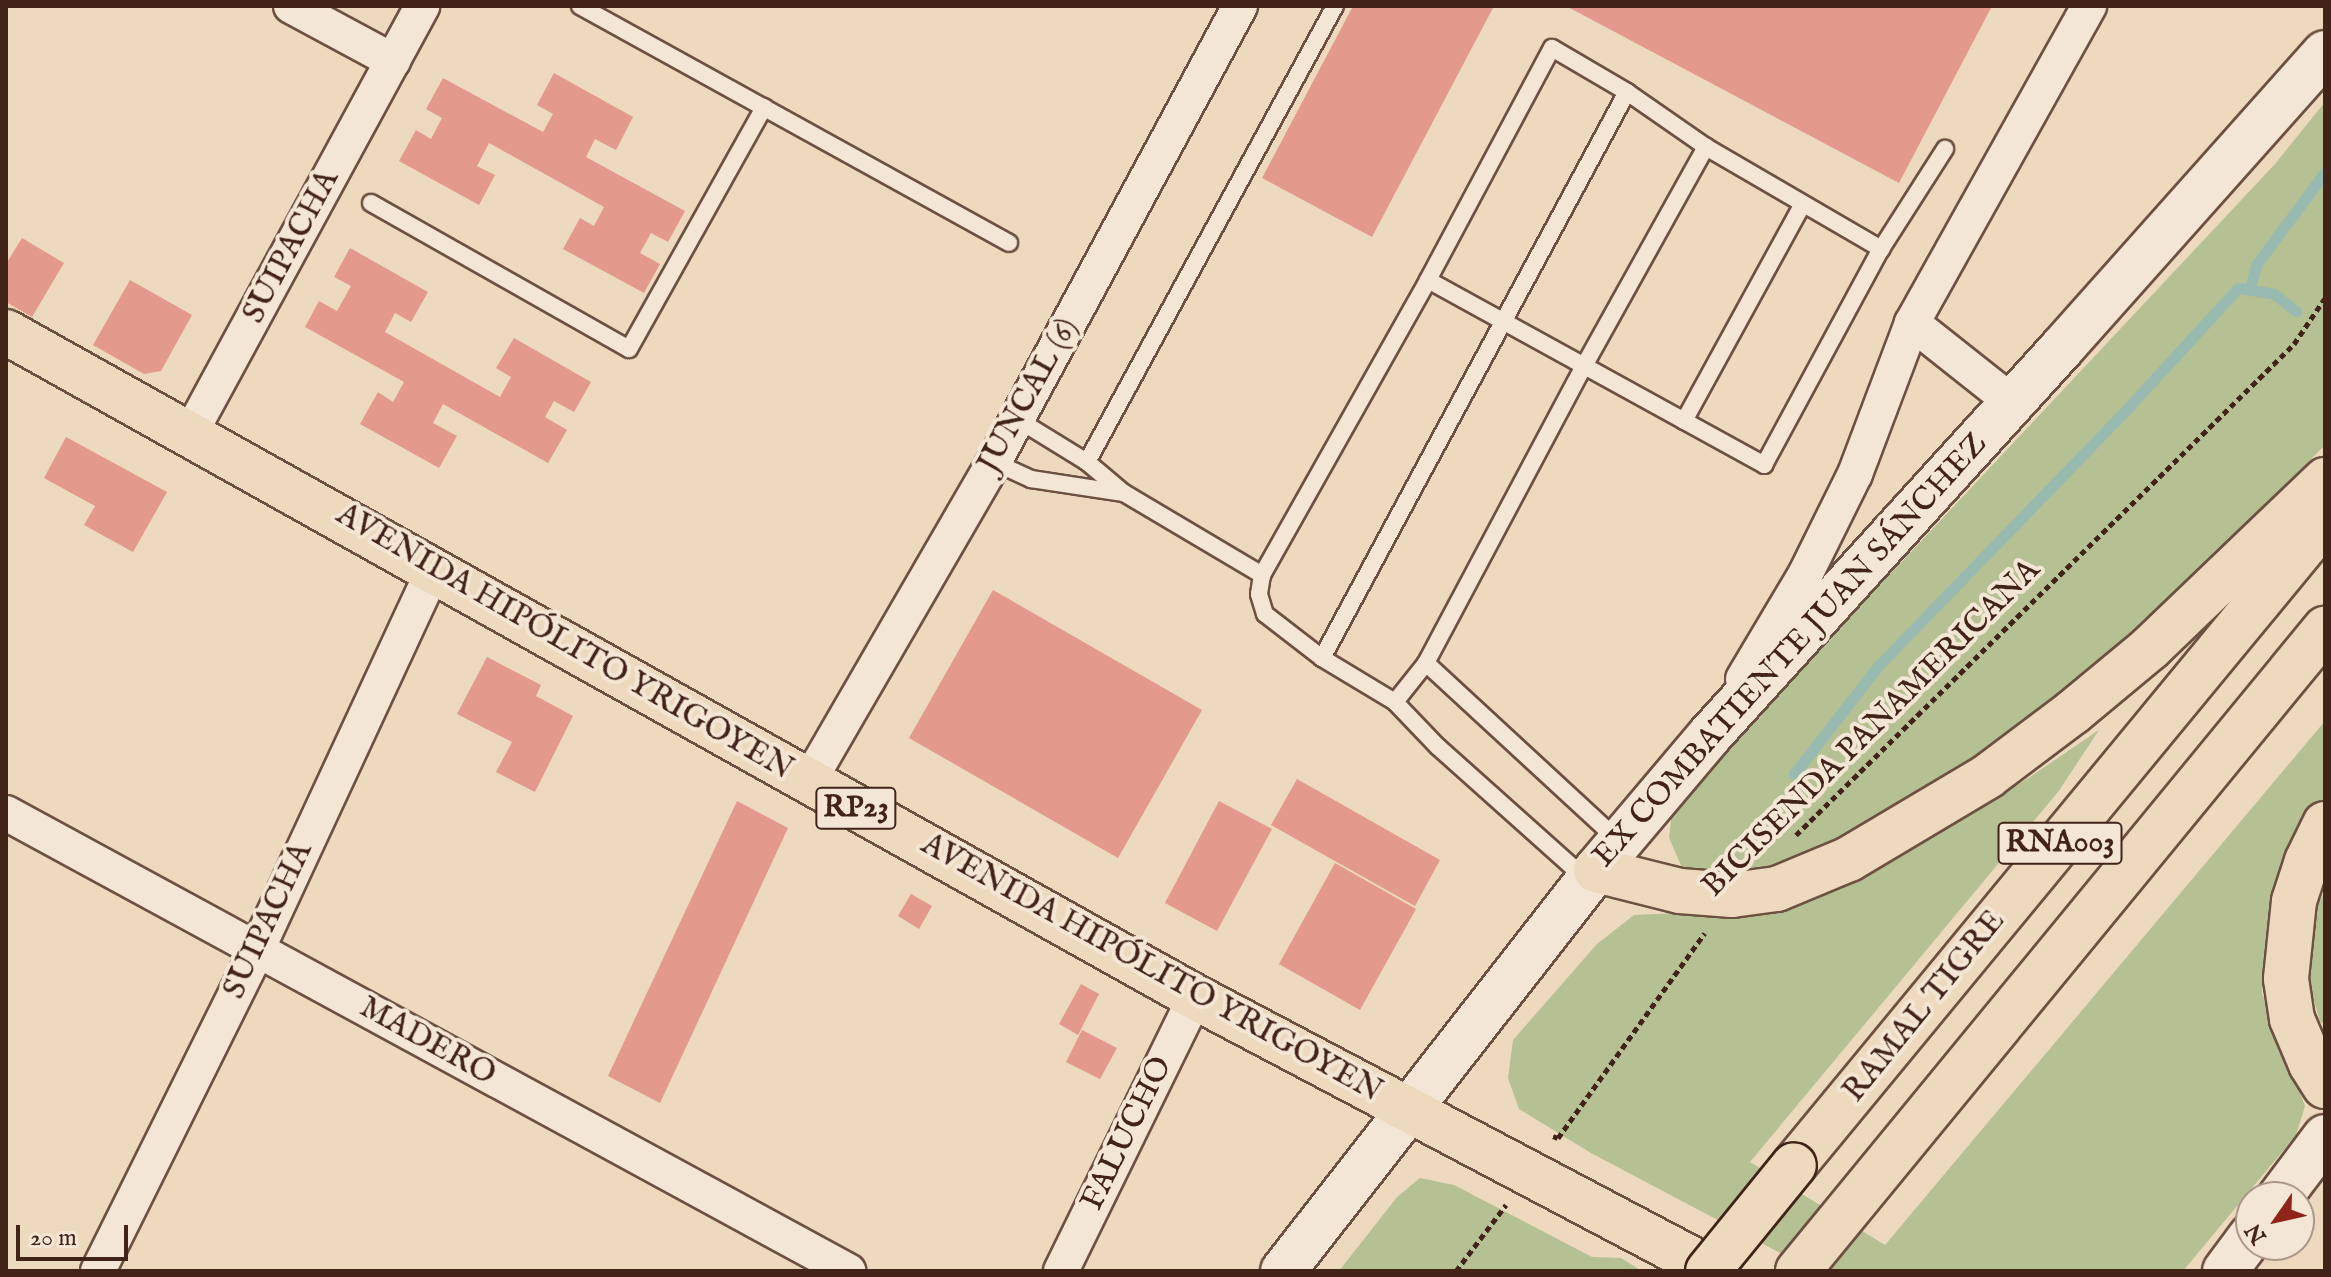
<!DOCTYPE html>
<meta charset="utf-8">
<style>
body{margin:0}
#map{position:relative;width:2331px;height:1277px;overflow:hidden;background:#edd9bd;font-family:"IM FELL English",serif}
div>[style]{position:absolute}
.green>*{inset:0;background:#b5c093}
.stream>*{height:11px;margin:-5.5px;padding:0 5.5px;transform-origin:5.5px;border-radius:5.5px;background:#99bab0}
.building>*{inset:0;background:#e3998c}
.path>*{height:5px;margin-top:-2.5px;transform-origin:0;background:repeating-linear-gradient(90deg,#412318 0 6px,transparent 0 10px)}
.roads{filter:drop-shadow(2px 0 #6c5041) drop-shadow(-2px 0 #6c5041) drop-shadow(0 2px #6c5041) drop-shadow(0 -2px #6c5041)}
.lane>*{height:16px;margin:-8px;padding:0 8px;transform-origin:8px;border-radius:8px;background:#f3e6d4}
.street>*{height:34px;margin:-17px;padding:0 17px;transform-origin:17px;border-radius:17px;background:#f3e6d4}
.secondary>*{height:44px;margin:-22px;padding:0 22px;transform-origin:22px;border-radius:22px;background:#f3e6d4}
.primary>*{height:44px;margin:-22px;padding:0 22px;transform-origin:22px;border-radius:22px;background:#edd9bd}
.highway>*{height:44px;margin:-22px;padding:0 22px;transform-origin:22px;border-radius:22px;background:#edd9bd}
.bridges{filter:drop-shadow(2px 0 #412318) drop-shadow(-2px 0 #412318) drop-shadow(0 2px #412318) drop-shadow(0 -2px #412318)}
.highway-bridge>*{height:44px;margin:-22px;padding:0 22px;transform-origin:22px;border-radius:22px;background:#edd9bd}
span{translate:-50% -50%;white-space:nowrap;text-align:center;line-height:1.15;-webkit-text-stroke:8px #f3e6d4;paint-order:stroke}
.shield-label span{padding:2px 6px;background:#f3e6d4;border:2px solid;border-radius:6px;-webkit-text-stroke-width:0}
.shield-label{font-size:30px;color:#412318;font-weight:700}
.street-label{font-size:32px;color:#412318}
.frame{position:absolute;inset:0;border:8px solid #412318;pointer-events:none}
.north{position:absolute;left:2235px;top:1181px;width:80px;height:80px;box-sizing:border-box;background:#f3e6d4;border:2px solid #ac9889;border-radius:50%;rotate:236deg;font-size:22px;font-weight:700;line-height:32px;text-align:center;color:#412318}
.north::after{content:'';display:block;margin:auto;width:28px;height:36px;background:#8f2418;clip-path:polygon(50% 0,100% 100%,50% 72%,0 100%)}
.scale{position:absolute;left:16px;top:1225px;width:112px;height:36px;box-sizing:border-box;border:4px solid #412318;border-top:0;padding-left:10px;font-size:24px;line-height:28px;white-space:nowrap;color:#412318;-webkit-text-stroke:6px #f3e6d4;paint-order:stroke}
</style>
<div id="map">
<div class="green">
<div style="clip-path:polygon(2325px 102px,2325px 445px,2107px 664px,1994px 755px,1771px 880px,1683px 870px,1669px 838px,1672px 811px,1834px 634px,2275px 164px)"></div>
<div style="clip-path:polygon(2325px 721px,2325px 807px,2270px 928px,2262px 993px,2305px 1106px,2296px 1135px,2183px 1271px,1814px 1271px,1591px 1153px,1519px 1109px,1508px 1078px,1513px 1040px,1597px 944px,1634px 915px,1786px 908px,1878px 869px,2027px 779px,2099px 730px,2058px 792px,1750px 1162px,1885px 1245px)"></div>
<div style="clip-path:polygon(2325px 891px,2325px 1024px,2320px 1022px,2310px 986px,2316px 908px)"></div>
<div style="clip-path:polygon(1420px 1178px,1454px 1185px,1592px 1257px,1621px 1258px,1642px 1271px,1339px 1271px,1397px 1197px)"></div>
</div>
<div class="stream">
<div style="left:2250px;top:288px;width:24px;rotate:-75deg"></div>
<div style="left:2256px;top:265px;width:116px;rotate:-53.4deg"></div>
<div style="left:1794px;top:774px;width:138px;rotate:-52.1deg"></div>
<div style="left:1879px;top:665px;width:354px;rotate:-45.9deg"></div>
<div style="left:2125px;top:411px;width:167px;rotate:-47.4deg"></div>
<div style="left:2238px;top:288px;width:36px;rotate:9deg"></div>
<div style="left:2274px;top:294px;width:28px;rotate:38deg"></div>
</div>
<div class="building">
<div style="clip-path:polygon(1353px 6px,1494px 6px,1372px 237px,1262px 178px)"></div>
<div style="clip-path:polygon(1566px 6px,1992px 6px,1899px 183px)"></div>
<div style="clip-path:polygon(554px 73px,633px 117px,616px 150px,595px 139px,586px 157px,685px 211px,668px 242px,651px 233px,640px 253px,660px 264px,644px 293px,563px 249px,580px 218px,594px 226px,604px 207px,489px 143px,477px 166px,495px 175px,479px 205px,399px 161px,416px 130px,431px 139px,442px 118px,426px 109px,443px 78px,543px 132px,553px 114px,537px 105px)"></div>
<div style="clip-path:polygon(22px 238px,64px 263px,32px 317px,6px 302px,6px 264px)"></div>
<div style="clip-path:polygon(350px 248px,428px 292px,411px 322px,395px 313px,385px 332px,500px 397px,511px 377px,496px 368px,514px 338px,591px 382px,574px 412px,554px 401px,545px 417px,567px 430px,548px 463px,443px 404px,433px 423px,457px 436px,439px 468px,360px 424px,378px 392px,393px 402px,404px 382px,305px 327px,319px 301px,337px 311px,351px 286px,334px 277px)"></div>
<div style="clip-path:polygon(130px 280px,192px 315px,161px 371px,144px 374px,93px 345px)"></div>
<div style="clip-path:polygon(66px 437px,167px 492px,133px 552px,84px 525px,95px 506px,44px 478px)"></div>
<div style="clip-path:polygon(993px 590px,1202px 710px,1118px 858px,909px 738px)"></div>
<div style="clip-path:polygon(487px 657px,541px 685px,536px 696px,573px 716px,535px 792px,496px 772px,512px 742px,457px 714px)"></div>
<div style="clip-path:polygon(1297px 779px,1440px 860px,1415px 906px,1271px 825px)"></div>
<div style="clip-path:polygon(737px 801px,788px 828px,660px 1103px,608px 1076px)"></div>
<div style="clip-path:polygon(1219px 801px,1272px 829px,1217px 931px,1165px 903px)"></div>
<div style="clip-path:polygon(1335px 863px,1416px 909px,1360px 1010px,1279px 964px)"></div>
<div style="clip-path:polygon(911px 894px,932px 906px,919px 929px,898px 916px)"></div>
<div style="clip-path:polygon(1081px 984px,1099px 994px,1078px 1035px,1059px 1024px)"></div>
<div style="clip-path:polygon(1082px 1030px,1117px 1048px,1100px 1079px,1066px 1062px)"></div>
</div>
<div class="path">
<div style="left:1796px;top:835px;width:699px;rotate:-44.59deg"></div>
<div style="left:2294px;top:344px;width:55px;rotate:-56deg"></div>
<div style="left:1553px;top:1136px;width:5px;rotate:22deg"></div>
<div style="left:1558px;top:1138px;width:252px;rotate:-54.4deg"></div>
<div style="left:1456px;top:1271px;width:83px;rotate:-52.9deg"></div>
</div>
<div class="roads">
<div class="lane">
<div style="left:580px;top:6px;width:490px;rotate:28.9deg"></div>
<div style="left:371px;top:203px;width:296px;rotate:29.5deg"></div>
<div style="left:629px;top:349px;width:277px;rotate:-60.8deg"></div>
<div style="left:1428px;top:280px;width:384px;rotate:28.8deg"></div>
<div style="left:1764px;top:465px;width:246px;rotate:-61.6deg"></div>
<div style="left:1881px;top:249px;width:119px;rotate:-57.4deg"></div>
<div style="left:1017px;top:419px;width:82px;rotate:31.6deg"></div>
<div style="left:1087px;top:462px;width:48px;rotate:40deg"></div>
<div style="left:1124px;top:493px;width:161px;rotate:30.7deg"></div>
<div style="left:1684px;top:421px;width:247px;rotate:-61.3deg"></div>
<div style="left:994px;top:462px;width:41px;rotate:24.7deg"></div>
<div style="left:1031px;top:479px;width:92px;rotate:8.7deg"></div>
<div style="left:1087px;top:462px;width:519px;rotate:-61.46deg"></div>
<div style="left:1322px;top:658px;width:643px;rotate:-61.68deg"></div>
<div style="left:1426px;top:663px;width:263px;rotate:42.7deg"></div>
<div style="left:1395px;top:702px;width:50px;rotate:-51.5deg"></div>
<div style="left:1426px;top:663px;width:336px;rotate:-62deg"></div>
<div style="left:1584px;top:366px;width:251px;rotate:-60.9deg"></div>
<div style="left:1587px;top:880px;width:200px;rotate:-138.2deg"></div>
<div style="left:1438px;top:747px;width:62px;rotate:-133.7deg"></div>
<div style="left:1395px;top:702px;width:85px;rotate:-148.9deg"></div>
<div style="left:1322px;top:658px;width:72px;rotate:-142.3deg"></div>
<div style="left:1265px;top:614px;width:21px;rotate:-107deg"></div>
<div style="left:1259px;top:594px;width:19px;rotate:-81deg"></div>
<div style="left:1262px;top:575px;width:338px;rotate:-60.6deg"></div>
<div style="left:1428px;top:280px;width:263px;rotate:-61.9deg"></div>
<div style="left:1552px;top:48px;width:87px;rotate:30.4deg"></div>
<div style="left:1627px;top:92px;width:96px;rotate:34.8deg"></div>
<div style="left:1706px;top:147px;width:203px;rotate:30.2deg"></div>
</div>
<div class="street">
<div style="left:291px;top:6px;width:116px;rotate:28.3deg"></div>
<div style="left:1912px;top:323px;width:129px;rotate:38.4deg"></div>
<div style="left:191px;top:432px;width:485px;rotate:-61.5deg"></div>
<div style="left:1743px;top:679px;width:121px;rotate:-59.2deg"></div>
<div style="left:1805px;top:575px;width:113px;rotate:-63.7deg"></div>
<div style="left:1855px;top:474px;width:161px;rotate:-69.3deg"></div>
<div style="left:1912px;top:323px;width:363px;rotate:-60.8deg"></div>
<div style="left:809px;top:781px;width:369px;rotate:-59.9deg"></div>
<div style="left:994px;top:462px;width:518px;rotate:-61.65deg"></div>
<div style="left:6px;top:813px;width:959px;rotate:28.54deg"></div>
<div style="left:98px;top:1271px;width:358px;rotate:-63.6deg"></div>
<div style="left:257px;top:950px;width:421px;rotate:-65.1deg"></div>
<div style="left:1061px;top:1271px;width:305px;rotate:-63.9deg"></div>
</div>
<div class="secondary">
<div style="left:2280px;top:1197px;width:75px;rotate:-53.1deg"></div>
<div style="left:1283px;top:1271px;width:509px;rotate:-52.03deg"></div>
<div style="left:1596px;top:870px;width:177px;rotate:-49.8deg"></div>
<div style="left:1710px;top:735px;width:523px;rotate:-47.71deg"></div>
<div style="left:2062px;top:348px;width:395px;rotate:-48.3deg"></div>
<div style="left:2225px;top:1271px;width:44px;rotate:-53.4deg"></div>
</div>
<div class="primary">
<div style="left:6px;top:332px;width:1362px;rotate:29.22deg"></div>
<div style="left:1195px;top:997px;width:587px;rotate:27.83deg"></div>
</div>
<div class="highway">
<div style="left:2325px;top:824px;width:41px;rotate:115.9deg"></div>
<div style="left:2307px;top:861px;width:42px;rotate:108deg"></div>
<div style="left:2294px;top:901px;width:78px;rotate:95.9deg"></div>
<div style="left:2286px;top:979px;width:40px;rotate:81.5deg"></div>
<div style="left:2292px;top:1019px;width:49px;rotate:67.1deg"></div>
<div style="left:2311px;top:1064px;width:26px;rotate:58deg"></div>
<div style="left:1596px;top:870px;width:87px;rotate:14deg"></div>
<div style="left:1680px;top:891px;width:52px;rotate:4.4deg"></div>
<div style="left:1732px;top:895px;width:45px;rotate:-7.6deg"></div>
<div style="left:1777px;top:889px;width:78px;rotate:-22.6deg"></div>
<div style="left:1849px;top:859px;width:162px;rotate:-30.8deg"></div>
<div style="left:1988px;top:776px;width:106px;rotate:-37deg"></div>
<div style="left:2073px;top:712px;width:100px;rotate:-39.7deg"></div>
<div style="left:2150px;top:648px;width:243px;rotate:-43.8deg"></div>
<div style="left:1794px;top:1165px;width:835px;rotate:-50.49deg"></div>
<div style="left:1798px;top:1271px;width:831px;rotate:-50.62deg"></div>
</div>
</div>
<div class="bridges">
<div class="highway-bridge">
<div style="left:1708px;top:1271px;width:136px;rotate:-50.9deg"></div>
</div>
</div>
<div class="shield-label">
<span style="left:856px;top:808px">RP23</span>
<span style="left:2060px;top:843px">RNA003</span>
</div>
<div class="street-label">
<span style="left:292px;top:247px;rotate:-62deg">SUIPACHA</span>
<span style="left:1029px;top:396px;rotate:-61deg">JUNCAL (6)</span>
<span style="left:564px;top:643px;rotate:30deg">AVENIDA HIPÓLITO YRIGOYEN</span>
<span style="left:1791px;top:651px;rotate:-48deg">EX COMBATIENTE JUAN SÁNCHEZ</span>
<span style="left:1872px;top:729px;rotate:-45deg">BICISENDA PANAMERICANA</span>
<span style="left:269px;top:921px;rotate:-65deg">SUIPACHA</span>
<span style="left:1151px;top:969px;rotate:29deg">AVENIDA HIPÓLITO YRIGOYEN</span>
<span style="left:1925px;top:1007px;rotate:-51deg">RAMAL TIGRE</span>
<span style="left:427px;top:1042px;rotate:29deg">MADERO</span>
<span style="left:1128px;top:1134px;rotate:-64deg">FALUCHO</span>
</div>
<div class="frame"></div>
<div class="north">N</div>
<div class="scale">20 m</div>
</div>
